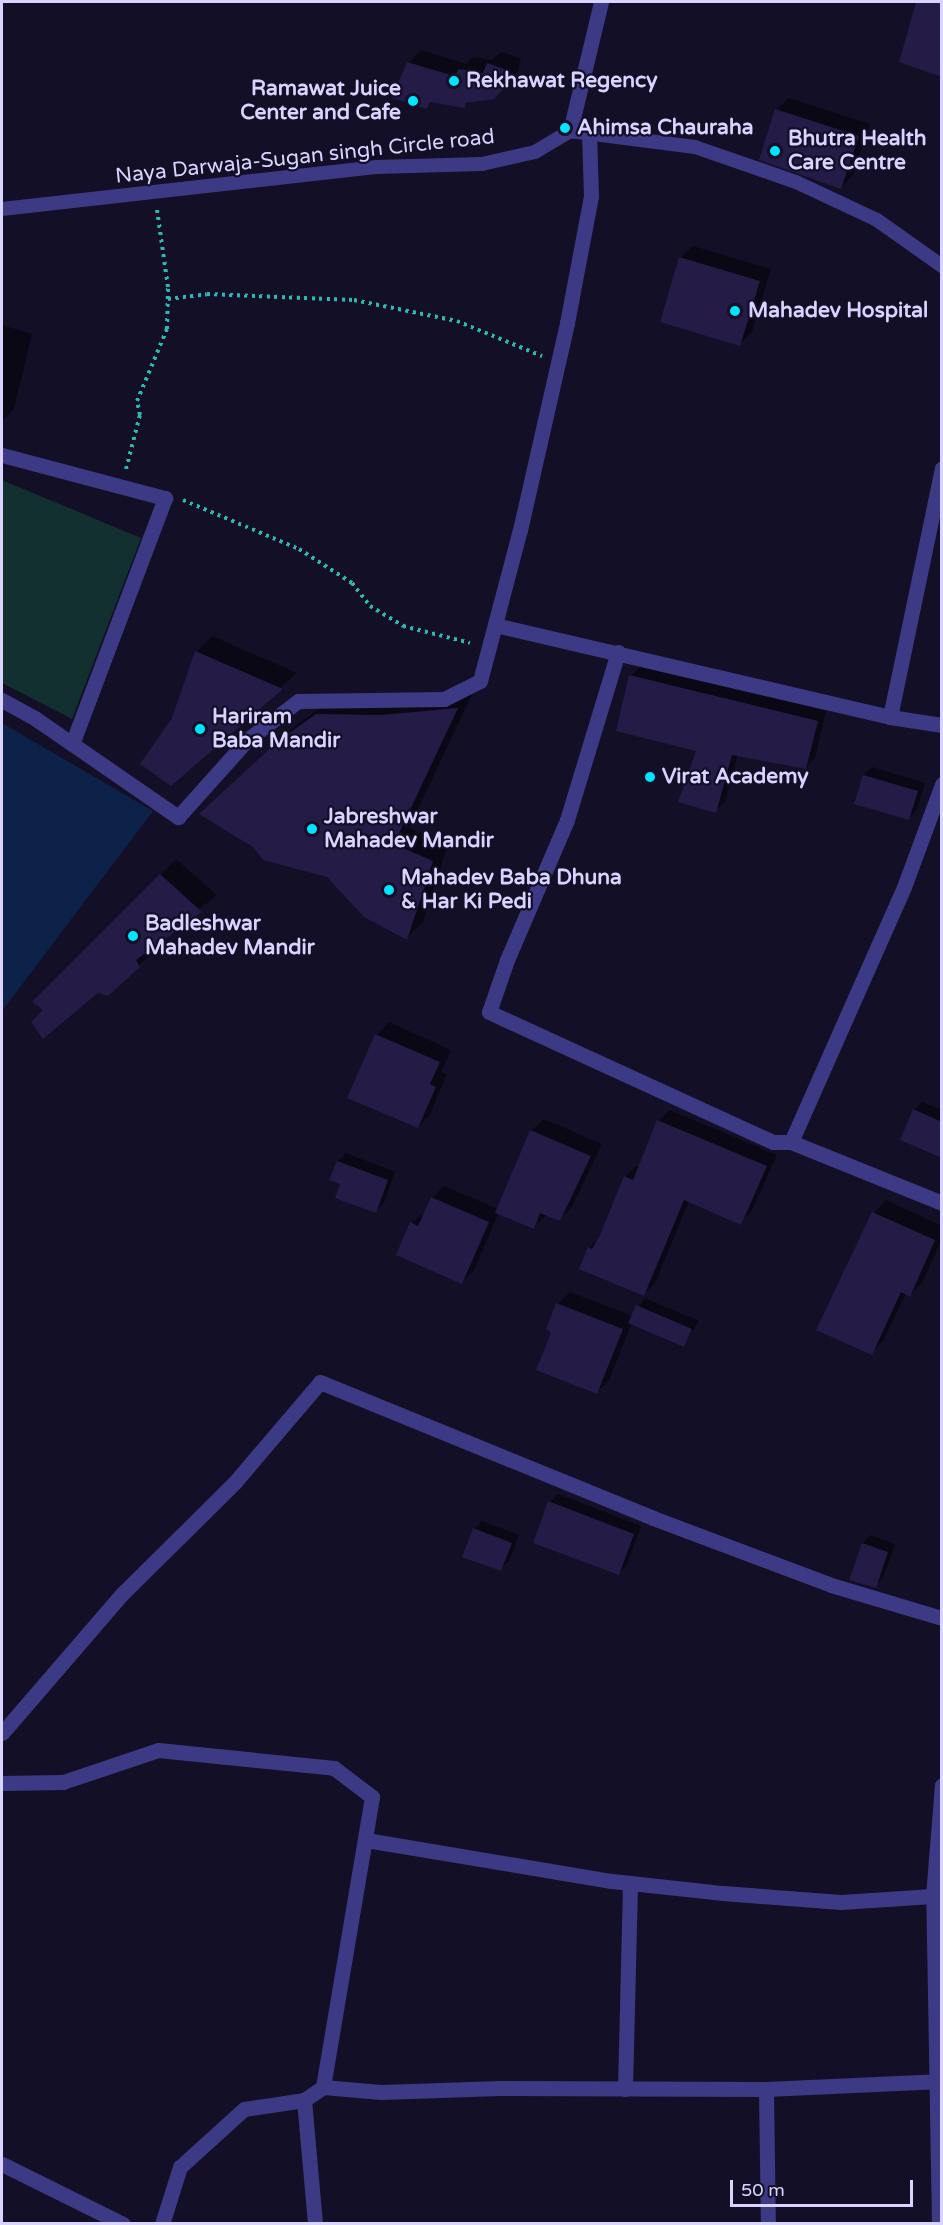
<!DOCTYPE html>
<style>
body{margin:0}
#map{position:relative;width:943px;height:2225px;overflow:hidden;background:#130f26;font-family:"Varela Round",sans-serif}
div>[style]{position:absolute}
.green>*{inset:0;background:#12302f}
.water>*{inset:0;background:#0c2248}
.shadow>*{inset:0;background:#0007}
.building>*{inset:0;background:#241b47}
.path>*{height:4px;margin-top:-2px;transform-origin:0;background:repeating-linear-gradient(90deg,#2fb8b0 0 3px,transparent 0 7.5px)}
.service>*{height:14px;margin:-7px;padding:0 7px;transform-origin:7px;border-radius:7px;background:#3d3a85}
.minor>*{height:15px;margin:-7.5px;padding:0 7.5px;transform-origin:7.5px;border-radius:7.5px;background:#3d3a85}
.dots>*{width:16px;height:16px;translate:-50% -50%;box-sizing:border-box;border:3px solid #130f26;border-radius:50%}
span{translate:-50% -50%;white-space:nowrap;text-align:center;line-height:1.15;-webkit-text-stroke:4.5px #130f26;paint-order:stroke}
.poi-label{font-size:21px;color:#d9d4ff;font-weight:700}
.left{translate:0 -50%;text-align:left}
.right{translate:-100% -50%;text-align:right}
.street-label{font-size:21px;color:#d9d4ff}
.frame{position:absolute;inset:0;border:3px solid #d9d4ff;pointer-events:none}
.scale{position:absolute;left:730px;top:2180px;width:183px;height:27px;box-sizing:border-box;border:3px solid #d9d4ff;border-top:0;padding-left:8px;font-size:18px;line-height:21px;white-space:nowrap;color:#d9d4ff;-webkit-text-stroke:4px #130f26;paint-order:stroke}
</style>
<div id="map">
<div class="green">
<div style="clip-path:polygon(2px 480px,141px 538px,72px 719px,2px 683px)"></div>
</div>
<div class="water">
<div style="clip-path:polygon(2px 723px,153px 811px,2px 1011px)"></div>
</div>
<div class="shadow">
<div style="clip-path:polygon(421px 50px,466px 64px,473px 57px,492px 60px,501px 52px,521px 58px,518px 72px,493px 98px,470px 101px,465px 106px,432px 101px,426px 107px,409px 63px)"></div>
<div style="clip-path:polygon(789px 98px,870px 124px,853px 175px,841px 188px,776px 110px)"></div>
<div style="clip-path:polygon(693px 246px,771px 269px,752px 332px,740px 344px,680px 258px)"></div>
<div style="clip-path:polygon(2px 325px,32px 334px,14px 409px,2px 422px)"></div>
<div style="clip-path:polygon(212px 636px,297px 673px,171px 784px,173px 718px,196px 652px)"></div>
<div style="clip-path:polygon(640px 667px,826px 711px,815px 758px,805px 768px,738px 754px,725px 802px,715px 811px,698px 750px,631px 676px)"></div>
<div style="clip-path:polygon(473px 692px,409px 828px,448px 845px,423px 922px,407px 938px,328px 876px,217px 798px,296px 725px,333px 699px)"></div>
<div style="clip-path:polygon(872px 767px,925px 783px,917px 810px,909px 818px,864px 775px)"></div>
<div style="clip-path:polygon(176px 859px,217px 895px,153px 946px,155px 950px,139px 966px,98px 991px,45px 1010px,34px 1002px)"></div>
<div style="clip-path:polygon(389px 1022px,451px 1050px,441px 1072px,447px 1074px,430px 1114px,418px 1127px,349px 1097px,377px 1035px)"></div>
<div style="clip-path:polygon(922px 1102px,942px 1110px,942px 1156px,914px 1110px)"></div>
<div style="clip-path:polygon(670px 1110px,777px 1155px,751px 1212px,740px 1223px,689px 1201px,655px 1283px,644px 1294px,581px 1268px,589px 1248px,601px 1236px,625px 1177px,636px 1166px,640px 1167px,658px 1121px)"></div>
<div style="clip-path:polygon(544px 1119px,602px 1144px,572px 1207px,560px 1219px,547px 1214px,534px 1227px,499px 1212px,474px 1270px,462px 1282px,411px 1223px,426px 1212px,432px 1198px,444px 1186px,498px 1209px,531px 1131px)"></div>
<div style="clip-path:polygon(346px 1153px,395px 1172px,384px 1203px,376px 1211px,342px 1183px,338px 1161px)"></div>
<div style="clip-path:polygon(886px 1200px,942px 1226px,942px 1239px,922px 1283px,910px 1295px,906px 1293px,883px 1341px,871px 1353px,818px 1329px,874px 1213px)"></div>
<div style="clip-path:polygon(570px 1292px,632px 1316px,645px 1298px,699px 1321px,684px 1345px,632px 1323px,609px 1380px,597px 1392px,553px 1333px,558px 1304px)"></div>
<div style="clip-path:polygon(558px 1494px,641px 1526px,627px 1565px,619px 1573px,550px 1502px)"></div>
<div style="clip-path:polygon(482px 1521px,519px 1535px,509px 1561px,501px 1569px,474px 1529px)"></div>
<div style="clip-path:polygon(871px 1535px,895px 1544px,883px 1578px,875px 1586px,863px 1543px)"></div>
</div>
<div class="building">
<div style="clip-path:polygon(916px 2px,942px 2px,942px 77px,899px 62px)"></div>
<div style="clip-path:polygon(407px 62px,454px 76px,459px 69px,483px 73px,487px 63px,510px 71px,506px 86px,494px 99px,466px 103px,465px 108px,430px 102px,427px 109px,392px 98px)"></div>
<div style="clip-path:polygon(775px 109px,859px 136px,841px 189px,759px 160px)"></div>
<div style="clip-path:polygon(679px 257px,760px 281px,740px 346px,660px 322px)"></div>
<div style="clip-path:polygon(195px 651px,283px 689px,171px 786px,140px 764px,172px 718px)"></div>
<div style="clip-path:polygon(629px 675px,818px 721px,806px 769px,732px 755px,716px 813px,678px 802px,696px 751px,616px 731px)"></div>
<div style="clip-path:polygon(458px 708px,394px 844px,433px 861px,407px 940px,364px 917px,327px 877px,263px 860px,253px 847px,199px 814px,278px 741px,316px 714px,381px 715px)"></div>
<div style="clip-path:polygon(863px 775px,918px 791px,909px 820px,854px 804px)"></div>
<div style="clip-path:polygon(160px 874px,202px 912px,136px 960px,140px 967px,108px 996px,98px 993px,43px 1039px,31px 1022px,43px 1010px,32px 1002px)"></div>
<div style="clip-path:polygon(375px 1034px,440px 1062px,430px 1084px,436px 1087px,418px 1128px,347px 1098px)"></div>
<div style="clip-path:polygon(913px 1109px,942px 1122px,942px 1158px,900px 1140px)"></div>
<div style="clip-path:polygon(657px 1120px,767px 1166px,741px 1225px,684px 1200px,644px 1296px,579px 1269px,588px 1247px,592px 1249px,600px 1235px,624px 1176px,633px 1180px)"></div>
<div style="clip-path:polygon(530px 1130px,591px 1156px,560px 1221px,540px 1213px,534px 1229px,495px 1213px)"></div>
<div style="clip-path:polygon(337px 1161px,388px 1180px,376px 1213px,335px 1198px,340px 1184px,329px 1180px)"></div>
<div style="clip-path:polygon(431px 1197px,489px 1222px,462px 1284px,396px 1255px,410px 1222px,418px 1226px)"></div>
<div style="clip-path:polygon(872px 1212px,935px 1240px,910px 1297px,901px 1292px,872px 1355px,816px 1330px)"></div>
<div style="clip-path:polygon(556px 1303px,623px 1329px,597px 1394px,536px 1370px,551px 1333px,546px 1329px)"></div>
<div style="clip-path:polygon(636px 1305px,692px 1329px,684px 1347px,628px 1323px)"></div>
<div style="clip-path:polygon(548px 1501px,634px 1534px,619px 1575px,533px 1543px)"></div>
<div style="clip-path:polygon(473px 1528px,512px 1543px,501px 1571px,462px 1557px)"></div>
<div style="clip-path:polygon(862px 1543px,888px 1552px,876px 1588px,849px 1580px)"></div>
</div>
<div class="path">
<div style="left:168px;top:299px;width:39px;rotate:-7deg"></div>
<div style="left:207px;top:294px;width:147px;rotate:2.3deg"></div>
<div style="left:354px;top:300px;width:105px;rotate:11.5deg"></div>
<div style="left:457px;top:321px;width:92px;rotate:22.4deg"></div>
<div style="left:126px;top:469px;width:56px;rotate:-75.5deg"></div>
<div style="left:140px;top:415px;width:14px;rotate:-102deg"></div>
<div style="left:137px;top:401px;width:78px;rotate:-67.4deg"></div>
<div style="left:167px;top:329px;width:42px;rotate:-88.6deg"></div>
<div style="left:168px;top:287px;width:78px;rotate:-98.1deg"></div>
<div style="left:183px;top:500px;width:126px;rotate:22.9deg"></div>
<div style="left:299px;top:549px;width:63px;rotate:32.7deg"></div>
<div style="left:352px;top:583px;width:29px;rotate:52deg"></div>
<div style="left:370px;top:606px;width:39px;rotate:31deg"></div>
<div style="left:403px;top:626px;width:69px;rotate:14.2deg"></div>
</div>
<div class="service">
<div style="left:2px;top:209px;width:376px;rotate:-6.4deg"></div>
<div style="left:376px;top:167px;width:106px;rotate:-1.6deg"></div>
<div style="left:482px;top:164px;width:54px;rotate:-12.8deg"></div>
<div style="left:535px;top:152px;width:41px;rotate:-31deg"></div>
<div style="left:570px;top:131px;width:126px;rotate:7.3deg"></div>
<div style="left:695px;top:147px;width:107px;rotate:19.1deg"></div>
<div style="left:796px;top:182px;width:89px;rotate:25.1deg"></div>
<div style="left:877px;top:220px;width:80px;rotate:35.3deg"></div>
</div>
<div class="minor">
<div style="left:570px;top:131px;width:133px;rotate:-76.5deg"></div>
<div style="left:2px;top:455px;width:169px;rotate:14.8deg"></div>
<div style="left:165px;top:498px;width:263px;rotate:110.7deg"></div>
<div style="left:495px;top:625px;width:406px;rotate:13.1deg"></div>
<div style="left:890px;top:717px;width:254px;rotate:-78.2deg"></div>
<div style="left:618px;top:652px;width:176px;rotate:106.9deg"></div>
<div style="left:567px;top:820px;width:152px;rotate:113.2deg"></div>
<div style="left:507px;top:960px;width:55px;rotate:109.1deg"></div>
<div style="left:489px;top:1012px;width:312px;rotate:24.6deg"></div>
<div style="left:773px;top:1142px;width:18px"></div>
<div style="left:791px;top:1142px;width:279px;rotate:-66.1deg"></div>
<div style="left:904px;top:887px;width:110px;rotate:-69.7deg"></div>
<div style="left:2px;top:700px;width:39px;rotate:29deg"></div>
<div style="left:36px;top:719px;width:173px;rotate:34.6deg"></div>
<div style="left:178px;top:817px;width:103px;rotate:-48.1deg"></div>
<div style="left:247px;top:740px;width:64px;rotate:-37.4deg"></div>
<div style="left:298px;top:701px;width:146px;rotate:-0.8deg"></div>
<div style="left:444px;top:699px;width:40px;rotate:-26.6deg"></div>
<div style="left:480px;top:681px;width:156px;rotate:-75.2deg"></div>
<div style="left:520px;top:530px;width:212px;rotate:-77.2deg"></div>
<div style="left:567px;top:323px;width:129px;rotate:-79.3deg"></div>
<div style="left:591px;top:196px;width:62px;rotate:-91.8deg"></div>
<div style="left:890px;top:717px;width:53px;rotate:8.7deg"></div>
<div style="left:791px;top:1142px;width:163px;rotate:22deg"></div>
<div style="left:2px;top:1733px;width:184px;rotate:-49.2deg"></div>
<div style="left:122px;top:1594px;width:159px;rotate:-44.7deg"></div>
<div style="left:235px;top:1482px;width:131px;rotate:-49.6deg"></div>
<div style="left:320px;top:1382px;width:360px;rotate:22.2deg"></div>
<div style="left:653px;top:1518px;width:190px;rotate:20.6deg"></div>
<div style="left:831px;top:1585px;width:116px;rotate:16.6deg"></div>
<div style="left:2px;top:1783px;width:61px;rotate:-0.9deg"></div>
<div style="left:63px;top:1782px;width:100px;rotate:-18.6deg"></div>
<div style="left:158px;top:1750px;width:177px;rotate:5.8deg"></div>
<div style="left:334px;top:1768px;width:48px;rotate:37.3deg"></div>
<div style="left:372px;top:1797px;width:294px;rotate:99.6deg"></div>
<div style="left:366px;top:1840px;width:249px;rotate:9.5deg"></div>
<div style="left:612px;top:1881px;width:112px;rotate:6.2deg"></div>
<div style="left:723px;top:1893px;width:118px;rotate:4.4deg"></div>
<div style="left:841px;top:1902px;width:92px;rotate:-3.7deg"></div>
<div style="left:625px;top:2089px;width:206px;rotate:-88.6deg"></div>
<div style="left:766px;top:2089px;width:135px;rotate:89.2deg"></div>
<div style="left:304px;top:2100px;width:124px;rotate:84.9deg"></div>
<div style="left:2px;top:2164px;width:135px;rotate:26.4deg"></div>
<div style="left:162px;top:2224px;width:60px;rotate:-72.5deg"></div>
<div style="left:180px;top:2167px;width:86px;rotate:-42.2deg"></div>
<div style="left:244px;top:2109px;width:61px;rotate:-8.5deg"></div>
<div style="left:304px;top:2100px;width:23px;rotate:-34deg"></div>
<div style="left:323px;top:2087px;width:58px;rotate:4.9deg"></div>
<div style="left:381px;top:2092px;width:119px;rotate:-1.9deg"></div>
<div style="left:500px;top:2088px;width:266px;rotate:0.2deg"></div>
<div style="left:766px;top:2089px;width:176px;rotate:-2.6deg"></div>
<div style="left:939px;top:2224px;width:328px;rotate:-91deg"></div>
<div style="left:933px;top:1896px;width:111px;rotate:-85.4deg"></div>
</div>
<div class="dots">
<div style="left:454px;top:81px;background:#00e5ff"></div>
<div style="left:413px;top:101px;background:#00e5ff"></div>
<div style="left:565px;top:128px;background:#00e5ff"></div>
<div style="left:775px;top:151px;background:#00e5ff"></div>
<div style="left:735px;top:311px;background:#00e5ff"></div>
<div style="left:200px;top:729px;background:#00e5ff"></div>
<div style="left:650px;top:777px;background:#00e5ff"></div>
<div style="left:312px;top:829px;background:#00e5ff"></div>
<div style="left:389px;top:890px;background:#00e5ff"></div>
<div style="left:133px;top:936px;background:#00e5ff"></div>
</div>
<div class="poi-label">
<span class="left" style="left:466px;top:81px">Rekhawat Regency</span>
<span class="right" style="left:401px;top:101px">Ramawat Juice<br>Center and Cafe</span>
<span class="left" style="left:577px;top:128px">Ahimsa Chauraha</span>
<span class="left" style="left:788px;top:151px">Bhutra Health<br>Care Centre</span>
<span class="left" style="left:748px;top:311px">Mahadev Hospital</span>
<span class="left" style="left:212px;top:729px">Hariram<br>Baba Mandir</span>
<span class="left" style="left:662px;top:777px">Virat Academy</span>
<span class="left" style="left:324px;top:829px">Jabreshwar<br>Mahadev Mandir</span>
<span class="left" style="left:401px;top:890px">Mahadev Baba Dhuna<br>&amp; Har Ki Pedi</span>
<span class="left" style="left:145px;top:936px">Badleshwar<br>Mahadev Mandir</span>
</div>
<div class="street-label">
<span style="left:305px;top:157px;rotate:-6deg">Naya Darwaja-Sugan singh Circle road</span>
</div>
<div class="frame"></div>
<div class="scale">50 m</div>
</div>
